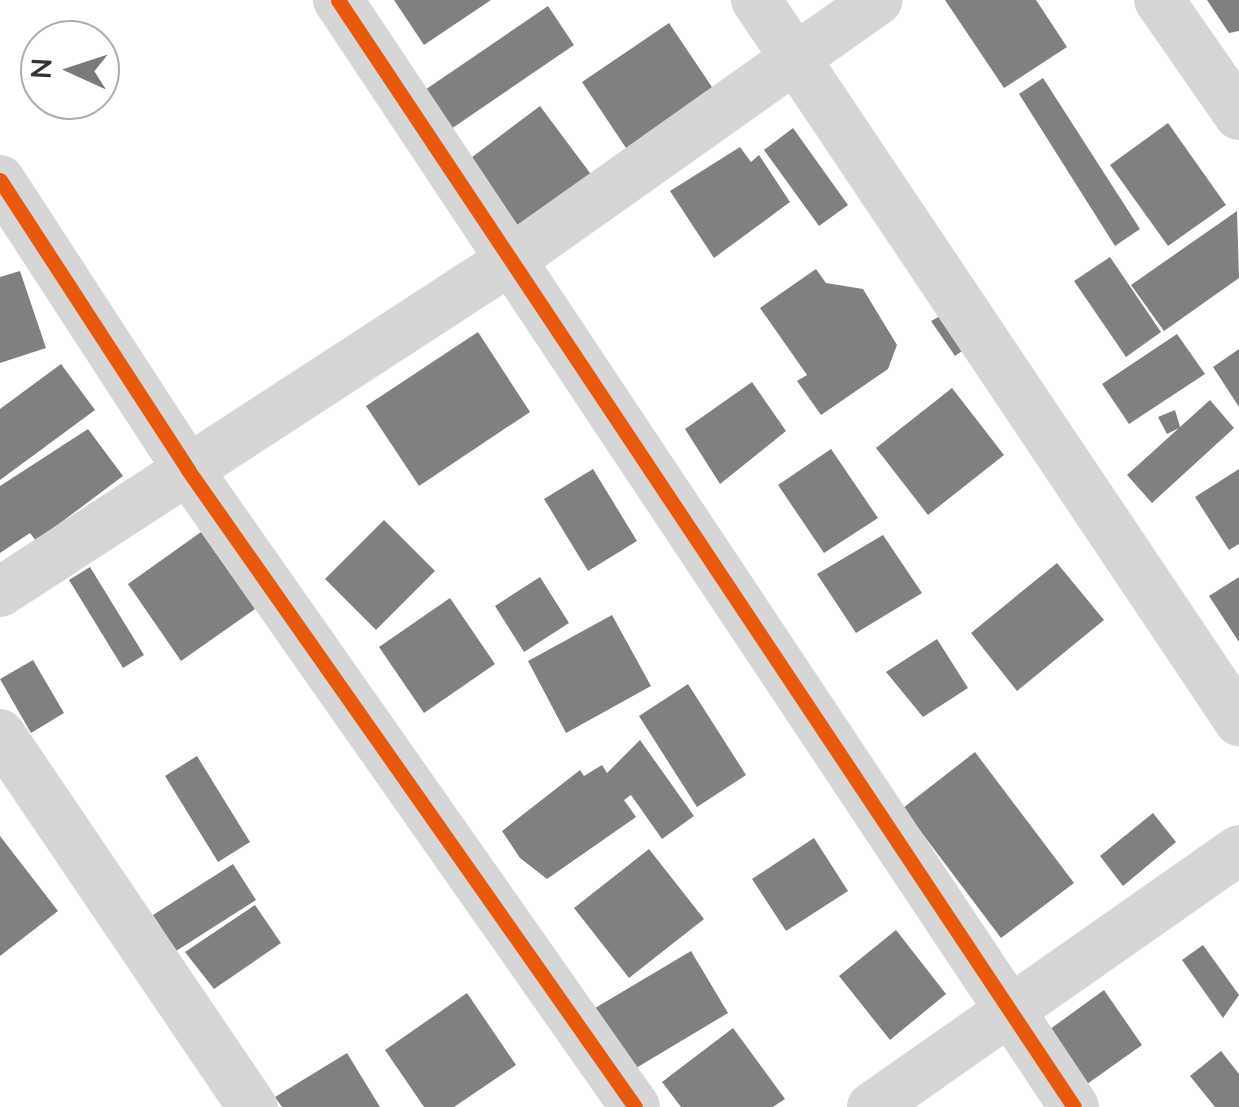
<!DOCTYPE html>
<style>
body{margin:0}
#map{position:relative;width:1239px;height:1107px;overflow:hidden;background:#fff;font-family:"Nunito Sans",sans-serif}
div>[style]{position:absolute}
.building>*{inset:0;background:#808080}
.minor>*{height:50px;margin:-25px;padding:0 25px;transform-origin:25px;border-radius:25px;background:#d6d6d6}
.cycleway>*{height:15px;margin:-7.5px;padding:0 7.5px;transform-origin:7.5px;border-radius:7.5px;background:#e8590c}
span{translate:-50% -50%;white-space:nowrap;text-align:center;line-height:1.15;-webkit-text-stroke:10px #fff;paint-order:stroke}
.north{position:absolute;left:20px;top:20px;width:100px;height:100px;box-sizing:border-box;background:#fff;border:2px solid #adadad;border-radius:50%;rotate:273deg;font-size:28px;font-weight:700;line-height:40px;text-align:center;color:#323232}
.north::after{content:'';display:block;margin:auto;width:35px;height:45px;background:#7a7a7a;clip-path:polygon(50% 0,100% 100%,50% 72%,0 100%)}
</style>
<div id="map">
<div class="building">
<div style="clip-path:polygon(394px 0,491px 0,424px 45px)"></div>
<div style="clip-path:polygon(945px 0,1036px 0,1067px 47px,1004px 88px)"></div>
<div style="clip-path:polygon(1207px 0,1239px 0,1239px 31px,1229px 33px)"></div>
<div style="clip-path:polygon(548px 6px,574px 45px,445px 133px,419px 94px)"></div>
<div style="clip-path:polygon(669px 23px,720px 99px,632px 157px,582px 82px)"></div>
<div style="clip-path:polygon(1043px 78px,1140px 229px,1115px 246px,1019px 94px)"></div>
<div style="clip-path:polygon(540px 106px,593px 177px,521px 232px,467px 161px)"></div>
<div style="clip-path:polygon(1168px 123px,1226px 205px,1168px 246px,1110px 165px)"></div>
<div style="clip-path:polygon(793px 128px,848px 205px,819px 226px,764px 150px)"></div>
<div style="clip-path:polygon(740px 147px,751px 162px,759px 155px,790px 202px,714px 258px,670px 191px)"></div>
<div style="clip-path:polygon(1237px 211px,1239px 278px,1164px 331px,1131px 285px)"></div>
<div style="clip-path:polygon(1110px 257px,1161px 332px,1126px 357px,1074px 281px)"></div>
<div style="clip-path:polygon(816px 269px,826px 283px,863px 289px,897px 345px,888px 369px,821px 415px,797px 381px,807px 375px,760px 308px)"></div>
<div style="clip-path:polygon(20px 271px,46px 348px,0 363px,0 277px)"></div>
<div style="clip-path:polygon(942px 315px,965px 349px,955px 356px,931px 321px)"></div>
<div style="clip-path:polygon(478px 332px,530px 412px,419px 486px,366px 406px)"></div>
<div style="clip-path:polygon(1177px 334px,1205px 374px,1129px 424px,1102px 384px)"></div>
<div style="clip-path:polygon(1239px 349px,1239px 407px,1213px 367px)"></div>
<div style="clip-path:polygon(61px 364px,95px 410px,0 480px,0 409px)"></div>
<div style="clip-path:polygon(752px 382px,786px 431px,720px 484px,685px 429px)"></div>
<div style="clip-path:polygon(952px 388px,1004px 455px,928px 515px,876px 448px)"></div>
<div style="clip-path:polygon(1210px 400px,1234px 428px,1152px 503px,1127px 475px,1179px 428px,1167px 434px,1158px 417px,1175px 410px,1180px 427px)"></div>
<div style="clip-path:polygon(88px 429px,123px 476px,36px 541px,30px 533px,0 553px,0 486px)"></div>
<div style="clip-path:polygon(831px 449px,878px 518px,824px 553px,778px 485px)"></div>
<div style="clip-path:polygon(593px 469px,637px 541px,588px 571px,544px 499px)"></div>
<div style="clip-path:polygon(1239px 469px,1239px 544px,1229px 550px,1195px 497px)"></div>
<div style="clip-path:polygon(384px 520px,435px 571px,376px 630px,325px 579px)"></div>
<div style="clip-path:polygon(201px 532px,255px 609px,181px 661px,128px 584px)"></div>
<div style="clip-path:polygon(883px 535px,922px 593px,856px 633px,817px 574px)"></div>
<div style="clip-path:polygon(1057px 563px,1104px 620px,1017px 691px,971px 633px)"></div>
<div style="clip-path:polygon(90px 567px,144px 655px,123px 668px,69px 580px)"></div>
<div style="clip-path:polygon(540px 577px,569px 623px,524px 652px,495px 606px)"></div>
<div style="clip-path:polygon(1239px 577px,1239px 642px,1209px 596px)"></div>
<div style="clip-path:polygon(450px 598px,495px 664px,424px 713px,379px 647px)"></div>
<div style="clip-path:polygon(612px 615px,651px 686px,566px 733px,528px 661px)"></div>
<div style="clip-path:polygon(937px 639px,968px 688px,923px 717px,886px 672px)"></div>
<div style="clip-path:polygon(33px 660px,64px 713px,31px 733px,0 679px)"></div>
<div style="clip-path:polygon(688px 684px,746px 775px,697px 807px,639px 716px)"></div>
<div style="clip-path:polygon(640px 740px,694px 816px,662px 839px,631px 795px,624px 800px,636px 817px,547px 879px,520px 858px,502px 831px,580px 770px,584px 776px,602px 765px,607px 773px)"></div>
<div style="clip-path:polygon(975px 752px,1074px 883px,1001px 938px,903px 808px)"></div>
<div style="clip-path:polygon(197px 756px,250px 842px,218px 862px,165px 776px)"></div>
<div style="clip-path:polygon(1153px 813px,1176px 842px,1123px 886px,1100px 856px)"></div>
<div style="clip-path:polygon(0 836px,58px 911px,0 956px)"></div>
<div style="clip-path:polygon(814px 838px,848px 891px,786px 931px,752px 879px)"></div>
<div style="clip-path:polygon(649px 849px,704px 919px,629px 978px,574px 908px)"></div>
<div style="clip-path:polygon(233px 864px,256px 900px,176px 951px,153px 915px)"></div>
<div style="clip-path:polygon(255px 905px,281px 943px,214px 989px,185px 952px)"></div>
<div style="clip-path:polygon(896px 930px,946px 994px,890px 1040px,839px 976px)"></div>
<div style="clip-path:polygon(1203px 945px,1239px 995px,1223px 1018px,1182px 960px)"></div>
<div style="clip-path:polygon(691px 951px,728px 1013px,621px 1077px,585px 1014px)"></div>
<div style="clip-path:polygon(1104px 990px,1142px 1045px,1073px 1094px,1035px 1040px)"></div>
<div style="clip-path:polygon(467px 993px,516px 1065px,454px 1107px,424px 1107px,385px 1050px)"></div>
<div style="clip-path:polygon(733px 1028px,785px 1099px,773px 1107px,681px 1107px,662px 1082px)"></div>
<div style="clip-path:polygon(1221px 1051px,1239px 1074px,1239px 1107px,1215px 1107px,1190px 1076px)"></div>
<div style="clip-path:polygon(347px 1053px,380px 1107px,282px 1107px,275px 1097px)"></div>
</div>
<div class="minor">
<div style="left:338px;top:0;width:1329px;rotate:56.38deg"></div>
<div style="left:756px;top:0;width:868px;rotate:56.18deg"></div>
<div style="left:1159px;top:0;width:140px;rotate:55.2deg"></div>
<div style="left:0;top:180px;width:346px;rotate:57deg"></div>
<div style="left:188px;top:470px;width:778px;rotate:54.94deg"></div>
<div style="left:0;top:592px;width:611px;rotate:-33.04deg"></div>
<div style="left:512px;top:259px;width:448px;rotate:-35.3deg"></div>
<div style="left:0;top:734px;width:451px;rotate:55.9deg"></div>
<div style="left:872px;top:1107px;width:448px;rotate:-35deg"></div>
</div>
<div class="cycleway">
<div style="left:338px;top:0;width:1329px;rotate:56.38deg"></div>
<div style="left:0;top:180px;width:346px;rotate:57deg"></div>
<div style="left:188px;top:470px;width:778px;rotate:54.94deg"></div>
</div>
<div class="north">N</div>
</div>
